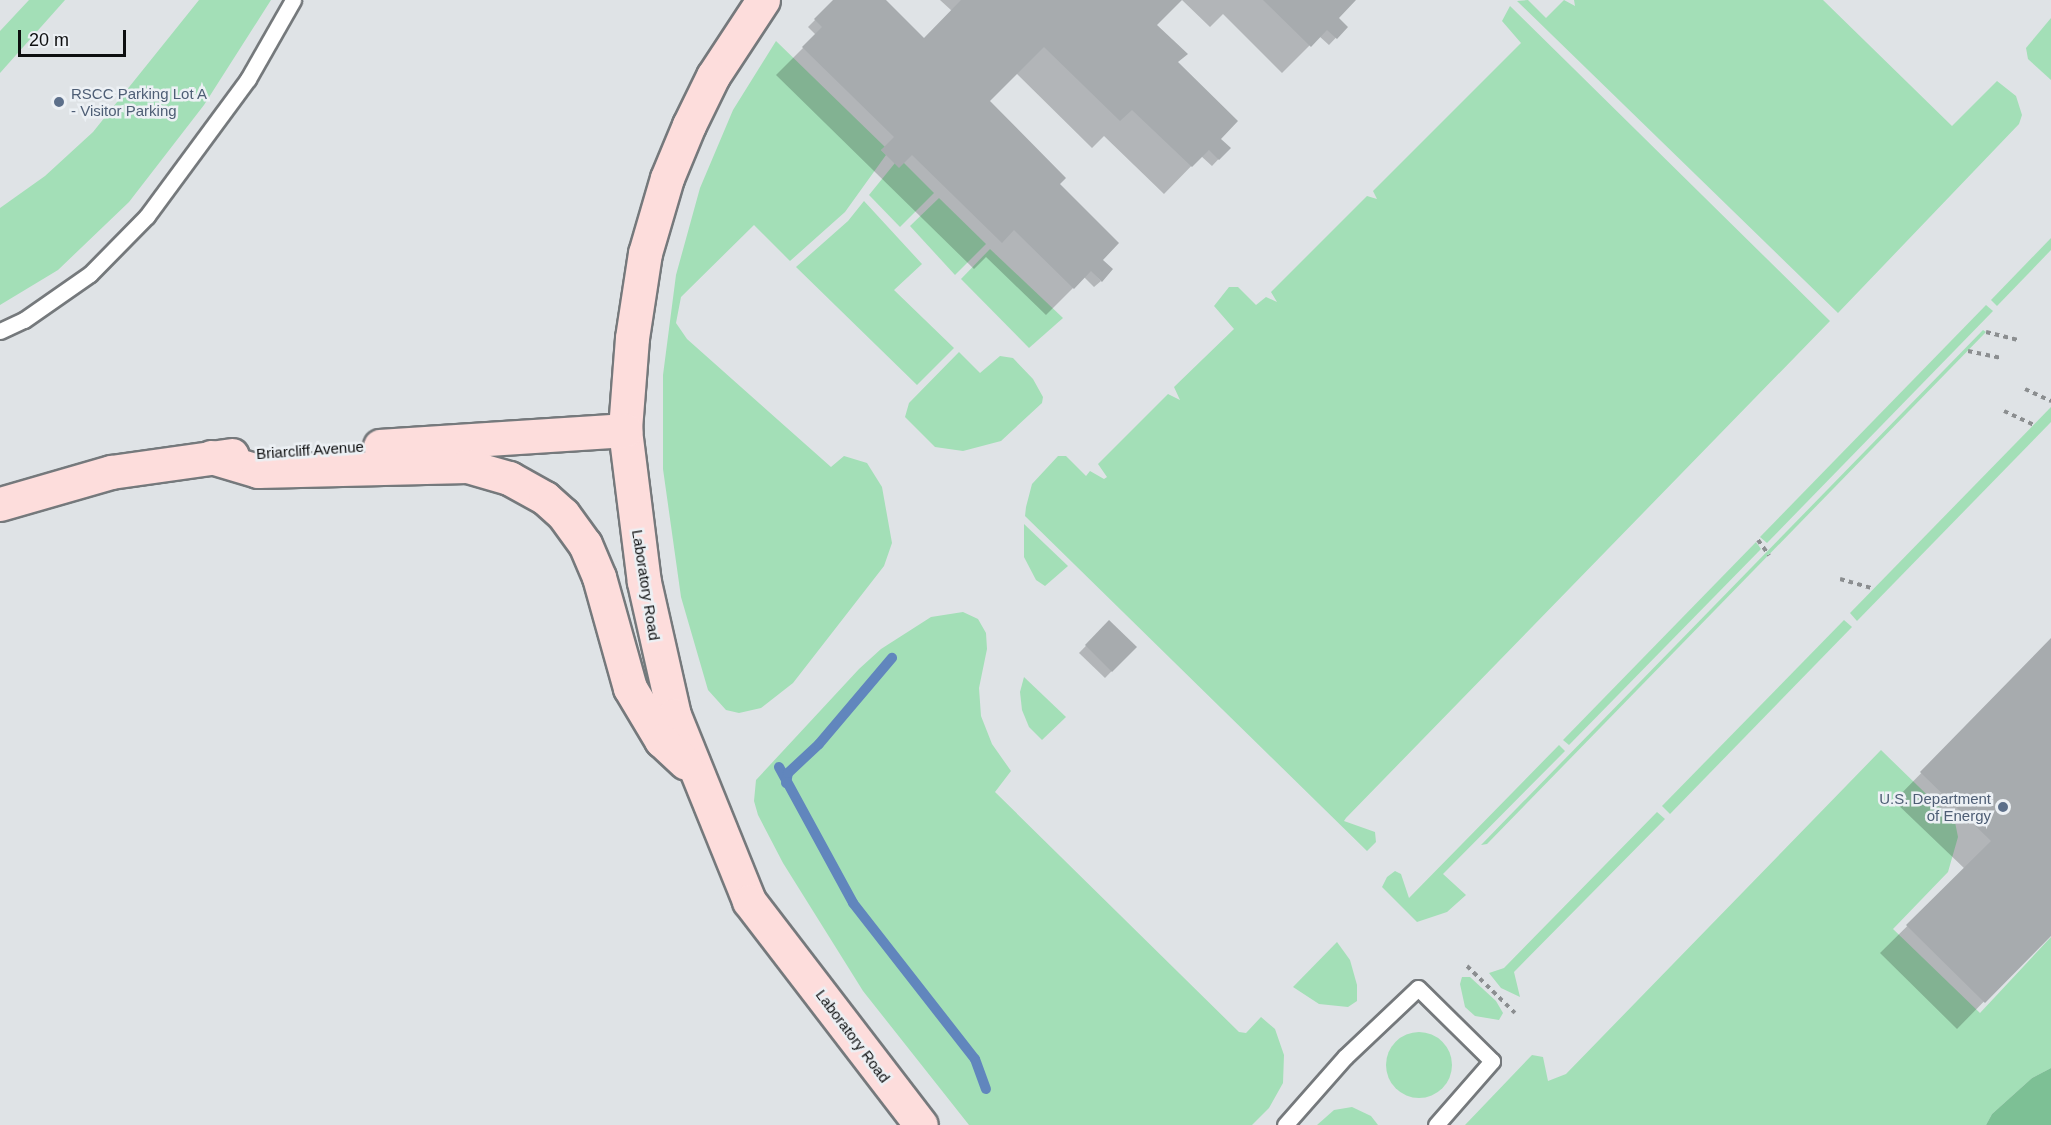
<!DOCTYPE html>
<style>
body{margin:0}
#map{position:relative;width:2051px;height:1125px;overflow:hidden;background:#dfe3e6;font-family:Helvetica,sans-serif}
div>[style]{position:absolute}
.green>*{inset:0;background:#a3dfb7}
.round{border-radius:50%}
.forest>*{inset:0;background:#7dc095}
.shadow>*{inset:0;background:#0003}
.stream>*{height:10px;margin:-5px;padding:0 5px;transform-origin:5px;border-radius:5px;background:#6186bd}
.building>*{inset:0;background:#a7abae}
.path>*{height:4px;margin-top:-2px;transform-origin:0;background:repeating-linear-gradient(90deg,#8b8e90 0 4.5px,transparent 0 9px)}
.roads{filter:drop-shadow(2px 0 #75797c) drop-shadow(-2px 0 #75797c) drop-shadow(0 2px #75797c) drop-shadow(0 -2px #75797c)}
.lane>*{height:15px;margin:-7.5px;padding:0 7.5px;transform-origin:7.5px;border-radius:7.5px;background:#fff}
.secondary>*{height:33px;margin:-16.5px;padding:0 16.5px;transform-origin:16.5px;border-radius:16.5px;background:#fddddc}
.dots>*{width:16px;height:16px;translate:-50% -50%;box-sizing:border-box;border:3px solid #ecf0f4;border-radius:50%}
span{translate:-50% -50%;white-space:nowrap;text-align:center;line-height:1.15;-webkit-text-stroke:5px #ecf0f4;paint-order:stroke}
.service-label{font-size:15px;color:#4e5e75}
.left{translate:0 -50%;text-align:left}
.right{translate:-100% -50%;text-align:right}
.street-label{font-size:15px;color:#0e0f10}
.scale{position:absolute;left:18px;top:30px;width:108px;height:27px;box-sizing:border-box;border:3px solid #0e0f10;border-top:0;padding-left:8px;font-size:18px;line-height:21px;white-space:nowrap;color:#0e0f10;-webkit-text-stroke:4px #ecf0f4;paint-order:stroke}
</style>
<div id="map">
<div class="green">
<div style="clip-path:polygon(29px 0,65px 0,0 73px,0 31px)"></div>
<div style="clip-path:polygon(199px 0,271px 0,204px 105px,129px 202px,58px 270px,0 305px,0 208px,45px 176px,93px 132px)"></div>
<div style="clip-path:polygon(1528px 0,1546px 18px,1564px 0,1575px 6px,1574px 0,1823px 0,1952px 126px,1997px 81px,2016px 96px,2022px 115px,2019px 124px,1838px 313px,1517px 1px)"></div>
<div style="clip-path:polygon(1510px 6px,1830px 321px,1346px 818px,1344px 821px,1375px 832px,1376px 842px,1367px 851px,1025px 516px,1026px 507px,1032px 484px,1058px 456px,1066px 456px,1086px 476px,1090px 471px,1104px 479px,1107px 477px,1098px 464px,1168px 394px,1180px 400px,1174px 387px,1234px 329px,1214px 306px,1229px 287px,1238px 287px,1256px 305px,1266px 297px,1277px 302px,1271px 292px,1367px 196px,1377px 199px,1373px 191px,1521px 43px,1502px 21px)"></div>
<div style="clip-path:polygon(2051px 18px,2051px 80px,2028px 59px,2026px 48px)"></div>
<div style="clip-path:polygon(776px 41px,885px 147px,881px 150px,886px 155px,845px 212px,790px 261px,754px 225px,681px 297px,676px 323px,687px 339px,831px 467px,844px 456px,867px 463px,882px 487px,892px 543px,884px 566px,793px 683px,761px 708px,739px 713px,726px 710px,708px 690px,681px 597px,663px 469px,663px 375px,676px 275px,700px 188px,733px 110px)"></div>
<div style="clip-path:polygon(895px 163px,904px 163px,934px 193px,900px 227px,869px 195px)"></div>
<div style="clip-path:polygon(939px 198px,986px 244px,955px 275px,910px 226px)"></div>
<div style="clip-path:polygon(864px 201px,922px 264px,894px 290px,954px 348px,917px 385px,796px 267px,848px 221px)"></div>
<div style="clip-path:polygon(2051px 238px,2051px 250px,1997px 306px,1991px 300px)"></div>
<div style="clip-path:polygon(990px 249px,1063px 318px,1029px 348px,961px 279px)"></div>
<div style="clip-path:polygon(1986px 305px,1993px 311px,1767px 543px,1760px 537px)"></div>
<div style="clip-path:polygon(1983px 330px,1986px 332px,1487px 844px,1481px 845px)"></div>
<div style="clip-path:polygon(959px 352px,980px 373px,1000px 356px,1013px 358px,1033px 379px,1043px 397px,1042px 403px,1001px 441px,963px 451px,935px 447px,905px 417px,909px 403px)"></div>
<div style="clip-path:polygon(2051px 407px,2051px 422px,1857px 621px,1850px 613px)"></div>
<div style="clip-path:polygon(1024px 524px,1068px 566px,1045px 586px,1036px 580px,1024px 557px)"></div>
<div style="clip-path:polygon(1756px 542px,1761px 549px,1569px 745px,1563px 740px)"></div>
<div style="clip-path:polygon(963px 612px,978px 619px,986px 633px,987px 649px,979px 688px,981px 716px,992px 744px,1011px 771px,995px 792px,1239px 1032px,1246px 1033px,1261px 1017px,1275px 1029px,1284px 1055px,1283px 1083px,1269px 1108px,1252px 1125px,969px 1125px,863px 991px,783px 863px,758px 815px,754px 801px,756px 780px,859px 669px,881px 649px,931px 617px)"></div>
<div style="clip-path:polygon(1844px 620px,1852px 627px,1670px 814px,1662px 806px)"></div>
<div style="clip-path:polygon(1024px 677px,1066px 717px,1042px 740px,1029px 727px,1022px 710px,1020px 692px)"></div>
<div style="clip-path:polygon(1559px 745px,1565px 751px,1443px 874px,1466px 895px,1447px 912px,1417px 922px,1382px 887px,1387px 877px,1395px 871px,1401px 874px,1409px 898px)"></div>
<div style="clip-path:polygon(1881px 750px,1955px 822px,1958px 837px,1948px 872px,1893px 929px,1980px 1013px,2051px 937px,2051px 1068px,2032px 1078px,1992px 1114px,1986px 1125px,1465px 1125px,1532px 1055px,1543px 1057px,1548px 1081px,1566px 1074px)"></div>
<div style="clip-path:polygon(1657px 812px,1665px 819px,1514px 972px,1520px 997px,1501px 988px,1489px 973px,1504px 968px)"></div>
<div style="clip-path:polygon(1337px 942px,1350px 960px,1357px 985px,1357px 1001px,1348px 1007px,1319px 1004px,1293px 987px)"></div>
<div style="clip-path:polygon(1470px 977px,1496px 1001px,1503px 1013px,1499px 1020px,1475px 1016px,1465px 1007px,1460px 984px,1462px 977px)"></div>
<div class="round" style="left:1386px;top:1032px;width:66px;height:66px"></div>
<div style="clip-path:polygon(1352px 1107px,1371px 1116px,1378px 1125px,1317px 1125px,1334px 1110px)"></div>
</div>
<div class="forest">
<div style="clip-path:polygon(2051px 1068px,2051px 1125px,1986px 1125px,1992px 1114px,2032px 1078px)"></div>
</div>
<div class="shadow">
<div style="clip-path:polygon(835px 0,884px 0,923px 40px,952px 11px,940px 0,1180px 0,1155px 25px,1177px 63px,1203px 154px,1221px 141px,1229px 148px,1212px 166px,1201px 156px,1164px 194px,1104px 136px,1092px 148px,1016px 73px,988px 101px,1058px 184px,1091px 270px,1101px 281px,1094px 287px,1084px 277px,1046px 315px,986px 257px,974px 269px,776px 75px,816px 35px,808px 27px)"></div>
<div style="clip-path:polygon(1182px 0,1354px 0,1326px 29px,1346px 27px,1329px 45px,1319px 36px,1282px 73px,1223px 14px,1210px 27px)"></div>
<div style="clip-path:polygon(1109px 622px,1135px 647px,1105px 678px,1079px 653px)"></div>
<div style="clip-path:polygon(2051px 640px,2051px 933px,1957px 1029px,1880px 953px,1965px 869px,1894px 801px)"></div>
</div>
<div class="stream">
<div style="left:779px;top:767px;width:155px;rotate:61.4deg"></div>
<div style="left:853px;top:903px;width:198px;rotate:52deg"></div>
<div style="left:975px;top:1059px;width:32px;rotate:70deg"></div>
<div style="left:786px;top:783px;width:10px;rotate:-79deg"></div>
<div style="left:788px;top:773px;width:42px;rotate:-43.1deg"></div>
<div style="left:819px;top:744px;width:113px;rotate:-49.7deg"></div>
</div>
<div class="building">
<div style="clip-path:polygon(833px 0,886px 0,924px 38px,961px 0,1182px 0,1157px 25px,1188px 54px,1178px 62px,1238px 121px,1221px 139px,1231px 148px,1219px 160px,1209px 150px,1192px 167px,1132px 110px,1120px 121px,1044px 47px,990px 101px,1066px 178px,1060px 184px,1119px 243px,1103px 260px,1113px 269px,1102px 282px,1091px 271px,1074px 289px,1014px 230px,1002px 243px,912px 155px,899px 168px,881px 150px,894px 137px,802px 47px,822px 27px,814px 19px)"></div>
<div style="clip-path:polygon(1263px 0,1356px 0,1339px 18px,1348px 27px,1337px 39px,1327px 30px,1311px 47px)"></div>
<div style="clip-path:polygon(1109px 620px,1137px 647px,1112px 672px,1085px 645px)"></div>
<div style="clip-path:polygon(2051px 638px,2051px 936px,1985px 1003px,1906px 925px,1991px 841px,1920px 772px)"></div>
</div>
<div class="path">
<div style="left:1986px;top:332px;width:33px;rotate:14deg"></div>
<div style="left:1968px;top:351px;width:34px;rotate:12deg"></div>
<div style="left:2025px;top:389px;width:29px;rotate:25deg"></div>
<div style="left:2004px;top:411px;width:33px;rotate:25deg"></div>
<div style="left:1758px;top:540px;width:19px;rotate:54deg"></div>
<div style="left:1840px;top:579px;width:35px;rotate:16deg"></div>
<div style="left:1467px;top:966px;width:67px;rotate:44.4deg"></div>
</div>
<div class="roads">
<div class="lane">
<div style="left:0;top:331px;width:26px;rotate:-25deg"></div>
<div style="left:24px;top:320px;width:80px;rotate:-34.9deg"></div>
<div style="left:90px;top:274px;width:81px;rotate:-45.5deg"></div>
<div style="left:147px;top:216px;width:170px;rotate:-53.6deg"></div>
<div style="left:248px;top:79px;width:91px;rotate:-60.3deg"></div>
<div style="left:1285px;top:1125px;width:91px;rotate:-48.6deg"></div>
<div style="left:1345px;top:1057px;width:100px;rotate:-43.4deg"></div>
<div style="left:1418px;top:988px;width:104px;rotate:44.6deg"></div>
<div style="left:1492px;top:1061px;width:85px;rotate:131.2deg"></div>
</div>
<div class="secondary">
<div style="left:763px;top:0;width:91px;rotate:123.3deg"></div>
<div style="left:713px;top:76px;width:55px;rotate:116.1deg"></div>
<div style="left:689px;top:125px;width:57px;rotate:112.5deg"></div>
<div style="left:667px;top:178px;width:78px;rotate:106.3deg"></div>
<div style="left:645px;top:253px;width:86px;rotate:98.7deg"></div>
<div style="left:632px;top:338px;width:92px;rotate:94.4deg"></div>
<div style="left:625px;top:430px;width:153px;rotate:82.9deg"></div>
<div style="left:644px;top:582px;width:136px;rotate:77.3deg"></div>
<div style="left:674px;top:715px;width:201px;rotate:68deg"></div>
<div style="left:749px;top:901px;width:282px;rotate:52.5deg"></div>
<div style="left:380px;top:446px;width:246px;rotate:-3.7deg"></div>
<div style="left:211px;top:457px;width:49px;rotate:16.6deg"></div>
<div style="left:258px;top:471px;width:209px;rotate:-1.4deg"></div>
<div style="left:467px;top:466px;width:44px;rotate:15.9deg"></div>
<div style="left:509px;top:478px;width:41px;rotate:29.1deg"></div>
<div style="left:545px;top:498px;width:24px;rotate:42deg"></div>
<div style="left:563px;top:514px;width:37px;rotate:54deg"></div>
<div style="left:585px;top:544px;width:36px;rotate:67deg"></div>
<div style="left:599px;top:577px;width:115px;rotate:74.4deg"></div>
<div style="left:630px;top:688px;width:61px;rotate:59.2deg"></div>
<div style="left:661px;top:740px;width:33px;rotate:43deg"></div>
<div style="left:0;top:504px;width:116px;rotate:-16.1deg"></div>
<div style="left:111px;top:472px;width:122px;rotate:-8deg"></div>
</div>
</div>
<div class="dots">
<div style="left:59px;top:102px;background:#5c6f8a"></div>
<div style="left:2003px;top:807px;background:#5c6f8a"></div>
</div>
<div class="service-label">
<span class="left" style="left:71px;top:102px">RSCC Parking Lot A<br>- Visitor Parking</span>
<span class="right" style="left:1991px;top:807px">U.S. Department<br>of Energy</span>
</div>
<div class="street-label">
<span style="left:310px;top:450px;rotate:-4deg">Briarcliff Avenue</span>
<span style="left:646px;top:585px;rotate:81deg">Laboratory Road</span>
<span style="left:853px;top:1036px;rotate:53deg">Laboratory Road</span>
</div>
<div class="scale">20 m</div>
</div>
